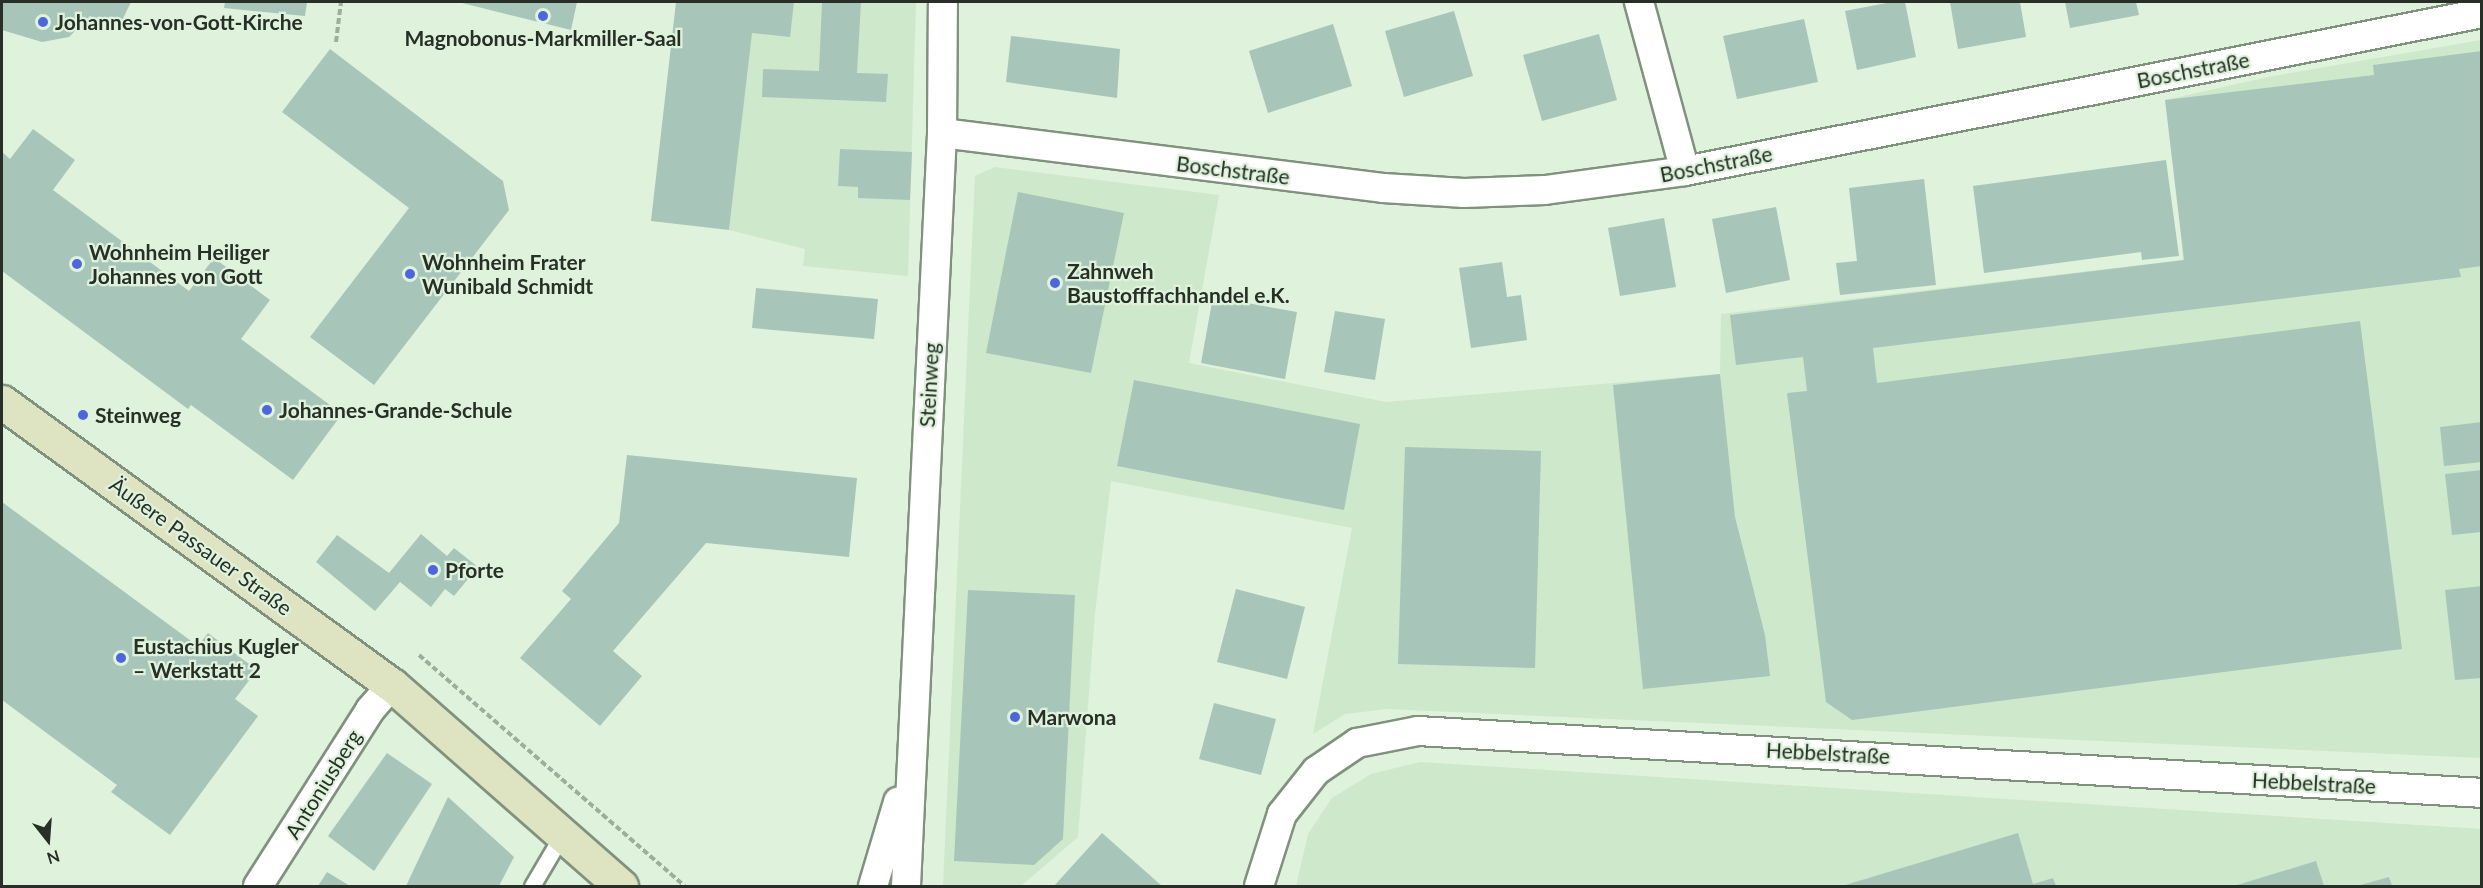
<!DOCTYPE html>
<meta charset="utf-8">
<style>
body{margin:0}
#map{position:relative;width:2483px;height:888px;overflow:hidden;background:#def2dc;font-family:Lato,sans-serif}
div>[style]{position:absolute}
.built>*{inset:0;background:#cee8cc}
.building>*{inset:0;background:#a8c5b9}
.path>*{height:4px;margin-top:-2px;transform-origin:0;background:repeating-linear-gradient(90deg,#9eae9d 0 6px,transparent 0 9px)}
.roads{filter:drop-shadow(2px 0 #80927e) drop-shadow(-2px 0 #80927e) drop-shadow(0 2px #80927e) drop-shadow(0 -2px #80927e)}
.lane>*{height:15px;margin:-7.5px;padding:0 7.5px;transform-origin:7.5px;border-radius:7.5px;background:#fff}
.street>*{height:28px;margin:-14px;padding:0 14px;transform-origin:14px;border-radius:14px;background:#fff}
.secondary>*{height:33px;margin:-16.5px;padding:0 16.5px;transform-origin:16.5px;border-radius:16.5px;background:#dee3c1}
.dots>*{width:16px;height:16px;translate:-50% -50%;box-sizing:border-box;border:3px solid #def2dc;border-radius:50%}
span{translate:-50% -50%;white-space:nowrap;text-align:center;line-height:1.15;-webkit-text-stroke:4.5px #def2dc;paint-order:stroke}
.poi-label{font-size:21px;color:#272f27;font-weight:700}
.left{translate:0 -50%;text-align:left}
.street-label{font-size:21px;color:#272f27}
.frame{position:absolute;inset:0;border:3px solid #272f27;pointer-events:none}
.north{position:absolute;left:18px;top:810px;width:60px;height:60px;-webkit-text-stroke:4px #def2dc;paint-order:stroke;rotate:163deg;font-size:16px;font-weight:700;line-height:24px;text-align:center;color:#272f27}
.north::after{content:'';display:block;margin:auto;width:21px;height:27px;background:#272f27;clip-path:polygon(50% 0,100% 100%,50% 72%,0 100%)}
</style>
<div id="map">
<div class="built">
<div style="clip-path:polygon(755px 2px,916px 2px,908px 276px,803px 266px,805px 249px,729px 230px)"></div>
<div style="clip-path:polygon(2481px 40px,2481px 758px,1387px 709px,1345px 714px,1313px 734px,1352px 528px,1111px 481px,1095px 613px,1078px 837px,1021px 886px,943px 886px,975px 176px,995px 167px,1219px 195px,1189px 363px,1386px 402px,1720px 374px,1721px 314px,2183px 260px,2175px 157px,2165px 100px,2268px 77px)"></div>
<div style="clip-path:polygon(1420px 762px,2482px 829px,2481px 886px,1296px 886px,1308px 834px,1332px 798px,1371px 774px)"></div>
</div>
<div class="building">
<div style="clip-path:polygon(2px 2px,131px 2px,118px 29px,90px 16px,69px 37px,42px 42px,2px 30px)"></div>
<div style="clip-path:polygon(225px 2px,307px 2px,305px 16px,224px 8px)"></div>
<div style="clip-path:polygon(458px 2px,577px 2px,571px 30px)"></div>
<div style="clip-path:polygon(676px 2px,794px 2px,790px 37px,752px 33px,729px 230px,651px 221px)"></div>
<div style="clip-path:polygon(822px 2px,861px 2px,857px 73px,888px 74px,886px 102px,762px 97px,763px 69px,819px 71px)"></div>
<div style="clip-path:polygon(1892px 2px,1905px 2px,1916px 57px,1857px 70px,1845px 11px)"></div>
<div style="clip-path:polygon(1950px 2px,2020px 2px,2026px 37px,1958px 49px)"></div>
<div style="clip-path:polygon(2065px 2px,2136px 2px,2139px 15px,2070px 28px)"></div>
<div style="clip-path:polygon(1454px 11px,1473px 76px,1404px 97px,1385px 31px)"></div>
<div style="clip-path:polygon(1804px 19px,1818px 82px,1737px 99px,1723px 36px)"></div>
<div style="clip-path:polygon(1333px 24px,1352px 86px,1268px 113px,1249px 51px)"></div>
<div style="clip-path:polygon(1599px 34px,1617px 100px,1542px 121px,1523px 55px)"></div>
<div style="clip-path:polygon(1011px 36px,1120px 49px,1117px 98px,1006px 82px)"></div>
<div style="clip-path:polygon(330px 49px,503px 181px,509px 210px,374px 385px,310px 337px,409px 208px,282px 112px)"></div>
<div style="clip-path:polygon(2482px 51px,2482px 266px,2459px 269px,2461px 277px,1873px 348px,1877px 383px,2360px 321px,2402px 649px,1852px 720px,1826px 702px,1787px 393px,1807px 391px,1803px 357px,1736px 365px,1730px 315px,2184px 260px,2165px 100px,2374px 75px,2373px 65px)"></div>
<div style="clip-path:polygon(33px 129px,75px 160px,53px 190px,189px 291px,214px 258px,270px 300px,241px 339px,342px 414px,293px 480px,191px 405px,188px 409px,2px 271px,2px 152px,10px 159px)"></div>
<div style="clip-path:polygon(840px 149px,912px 152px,910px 200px,858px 198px,858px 187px,838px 186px)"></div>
<div style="clip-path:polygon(2166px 160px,2179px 256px,2142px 260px,2141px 252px,1984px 273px,1973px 186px)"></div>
<div style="clip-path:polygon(1924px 179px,1936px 285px,1840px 295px,1836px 263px,1857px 261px,1849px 188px)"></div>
<div style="clip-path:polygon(1018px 192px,1124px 213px,1091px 373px,986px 353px)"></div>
<div style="clip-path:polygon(1776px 207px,1790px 280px,1726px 293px,1712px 219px)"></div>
<div style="clip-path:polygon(1664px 218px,1676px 287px,1620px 296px,1608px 228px)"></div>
<div style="clip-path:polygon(1502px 262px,1507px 297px,1521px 295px,1527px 340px,1471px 348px,1459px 268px)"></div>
<div style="clip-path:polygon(756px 288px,878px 299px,874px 339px,752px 328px)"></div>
<div style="clip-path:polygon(1213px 297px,1297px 312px,1285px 379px,1201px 363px)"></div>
<div style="clip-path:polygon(1335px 311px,1385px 319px,1375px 380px,1324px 372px)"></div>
<div style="clip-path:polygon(1720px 374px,1735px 517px,1765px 635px,1770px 676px,1643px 689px,1613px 385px)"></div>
<div style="clip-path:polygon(1134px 380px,1360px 424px,1344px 510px,1117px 466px)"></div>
<div style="clip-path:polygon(2482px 422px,2482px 462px,2444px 466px,2440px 427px)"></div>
<div style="clip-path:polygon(1405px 447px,1541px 451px,1535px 668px,1398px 664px)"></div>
<div style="clip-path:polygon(627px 455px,857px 478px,849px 557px,706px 543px,613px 651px,642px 676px,600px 726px,520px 658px,571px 599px,562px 591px,619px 523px)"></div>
<div style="clip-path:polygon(2482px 470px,2482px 532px,2452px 535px,2445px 474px)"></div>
<div style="clip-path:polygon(2px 502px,198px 646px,208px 633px,257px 670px,235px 699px,258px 716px,170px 835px,111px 792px,117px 785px,2px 700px)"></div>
<div style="clip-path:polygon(421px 534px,447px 556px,454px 548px,478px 567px,454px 596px,445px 589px,431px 607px,400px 582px,375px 611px,316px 562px,337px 535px,389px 573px)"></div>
<div style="clip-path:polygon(2482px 586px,2482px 678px,2455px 680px,2445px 590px)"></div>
<div style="clip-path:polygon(1236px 589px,1305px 607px,1287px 679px,1217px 662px)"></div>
<div style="clip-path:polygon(968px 590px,1075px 595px,1063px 839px,1034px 865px,954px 861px)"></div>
<div style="clip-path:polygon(1214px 703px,1276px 719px,1261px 775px,1199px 759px)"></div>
<div style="clip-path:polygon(387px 753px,432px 784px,374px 871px,328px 836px)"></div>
<div style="clip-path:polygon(448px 797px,514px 857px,499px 886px,406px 886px)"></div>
<div style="clip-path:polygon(1102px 833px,1162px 886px,1054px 886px)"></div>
<div style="clip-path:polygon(2018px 833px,2033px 884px,2053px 878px,2056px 886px,1842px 886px)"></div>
<div style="clip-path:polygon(2316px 861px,2324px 886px,2234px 886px)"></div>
<div style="clip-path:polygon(327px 872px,350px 886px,318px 886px)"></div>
<div style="clip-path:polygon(2389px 877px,2392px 886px,2357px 886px)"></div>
</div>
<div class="path">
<div style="left:336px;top:42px;width:40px;rotate:-82.9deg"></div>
<div style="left:419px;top:655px;width:352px;rotate:41deg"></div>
</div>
<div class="roads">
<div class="lane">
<div style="left:532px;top:886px;width:59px;rotate:-59.5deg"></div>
</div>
<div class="street">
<div style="left:1639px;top:2px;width:175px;rotate:74.8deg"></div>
<div style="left:942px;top:133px;width:444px;rotate:7.1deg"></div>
<div style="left:1383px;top:188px;width:81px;rotate:3.5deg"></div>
<div style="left:1464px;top:193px;width:81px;rotate:-2.1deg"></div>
<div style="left:1545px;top:190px;width:141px;rotate:-7.7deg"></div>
<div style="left:1685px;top:171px;width:813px;rotate:-11.21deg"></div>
<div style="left:258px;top:886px;width:209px;rotate:-57.5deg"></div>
<div style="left:370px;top:710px;width:33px;rotate:-49deg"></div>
<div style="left:873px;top:886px;width:88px;rotate:-73.4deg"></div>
<div style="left:906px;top:886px;width:754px;rotate:-87.26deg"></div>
<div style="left:942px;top:133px;width:131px;rotate:-89.6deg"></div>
<div style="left:1259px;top:886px;width:76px;rotate:-72.3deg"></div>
<div style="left:1282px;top:814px;width:55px;rotate:-51.7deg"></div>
<div style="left:1316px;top:771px;width:50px;rotate:-34.3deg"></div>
<div style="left:1357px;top:743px;width:62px;rotate:-11.1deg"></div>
<div style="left:1418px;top:731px;width:1066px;rotate:3.33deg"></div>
</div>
<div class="secondary">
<div style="left:2px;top:402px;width:482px;rotate:36deg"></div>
<div style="left:392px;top:685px;width:305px;rotate:41.3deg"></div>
</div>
</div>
<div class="dots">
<div style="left:543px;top:16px;background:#4e66db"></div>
<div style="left:43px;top:22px;background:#4e66db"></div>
<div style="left:77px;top:264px;background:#4e66db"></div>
<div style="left:410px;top:274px;background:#4e66db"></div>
<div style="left:1055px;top:283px;background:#4e66db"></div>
<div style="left:267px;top:410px;background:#4e66db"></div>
<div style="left:83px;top:415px;background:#4e66db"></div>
<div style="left:433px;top:570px;background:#4e66db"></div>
<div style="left:121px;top:658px;background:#4e66db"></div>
<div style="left:1015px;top:717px;background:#4e66db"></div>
</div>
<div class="poi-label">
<span class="left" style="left:55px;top:22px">Johannes-von-Gott-Kirche</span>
<span style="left:543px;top:38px">Magnobonus-Markmiller-Saal</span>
<span class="left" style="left:89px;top:264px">Wohnheim Heiliger<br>Johannes von Gott</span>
<span class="left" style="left:422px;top:274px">Wohnheim Frater<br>Wunibald Schmidt</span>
<span class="left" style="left:1067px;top:283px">Zahnweh<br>Baustofffachhandel e.K.</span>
<span class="left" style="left:279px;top:410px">Johannes-Grande-Schule</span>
<span class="left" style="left:95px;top:415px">Steinweg</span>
<span class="left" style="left:445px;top:570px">Pforte</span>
<span class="left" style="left:133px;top:658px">Eustachius Kugler<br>– Werkstatt 2</span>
<span class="left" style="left:1027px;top:717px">Marwona</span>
</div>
<div class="street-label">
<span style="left:2193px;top:70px;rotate:-11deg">Boschstraße</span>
<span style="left:1716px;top:164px;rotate:-11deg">Boschstraße</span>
<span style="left:1233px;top:170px;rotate:7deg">Boschstraße</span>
<span style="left:929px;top:385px;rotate:-87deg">Steinweg</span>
<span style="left:201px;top:546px;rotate:36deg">Äußere Passauer Straße</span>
<span style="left:1828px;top:753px;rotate:3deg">Hebbelstraße</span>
<span style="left:2314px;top:783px;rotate:3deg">Hebbelstraße</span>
<span style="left:323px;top:784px;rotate:-58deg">Antoniusberg</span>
</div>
<div class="frame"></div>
<div class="north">N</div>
</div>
